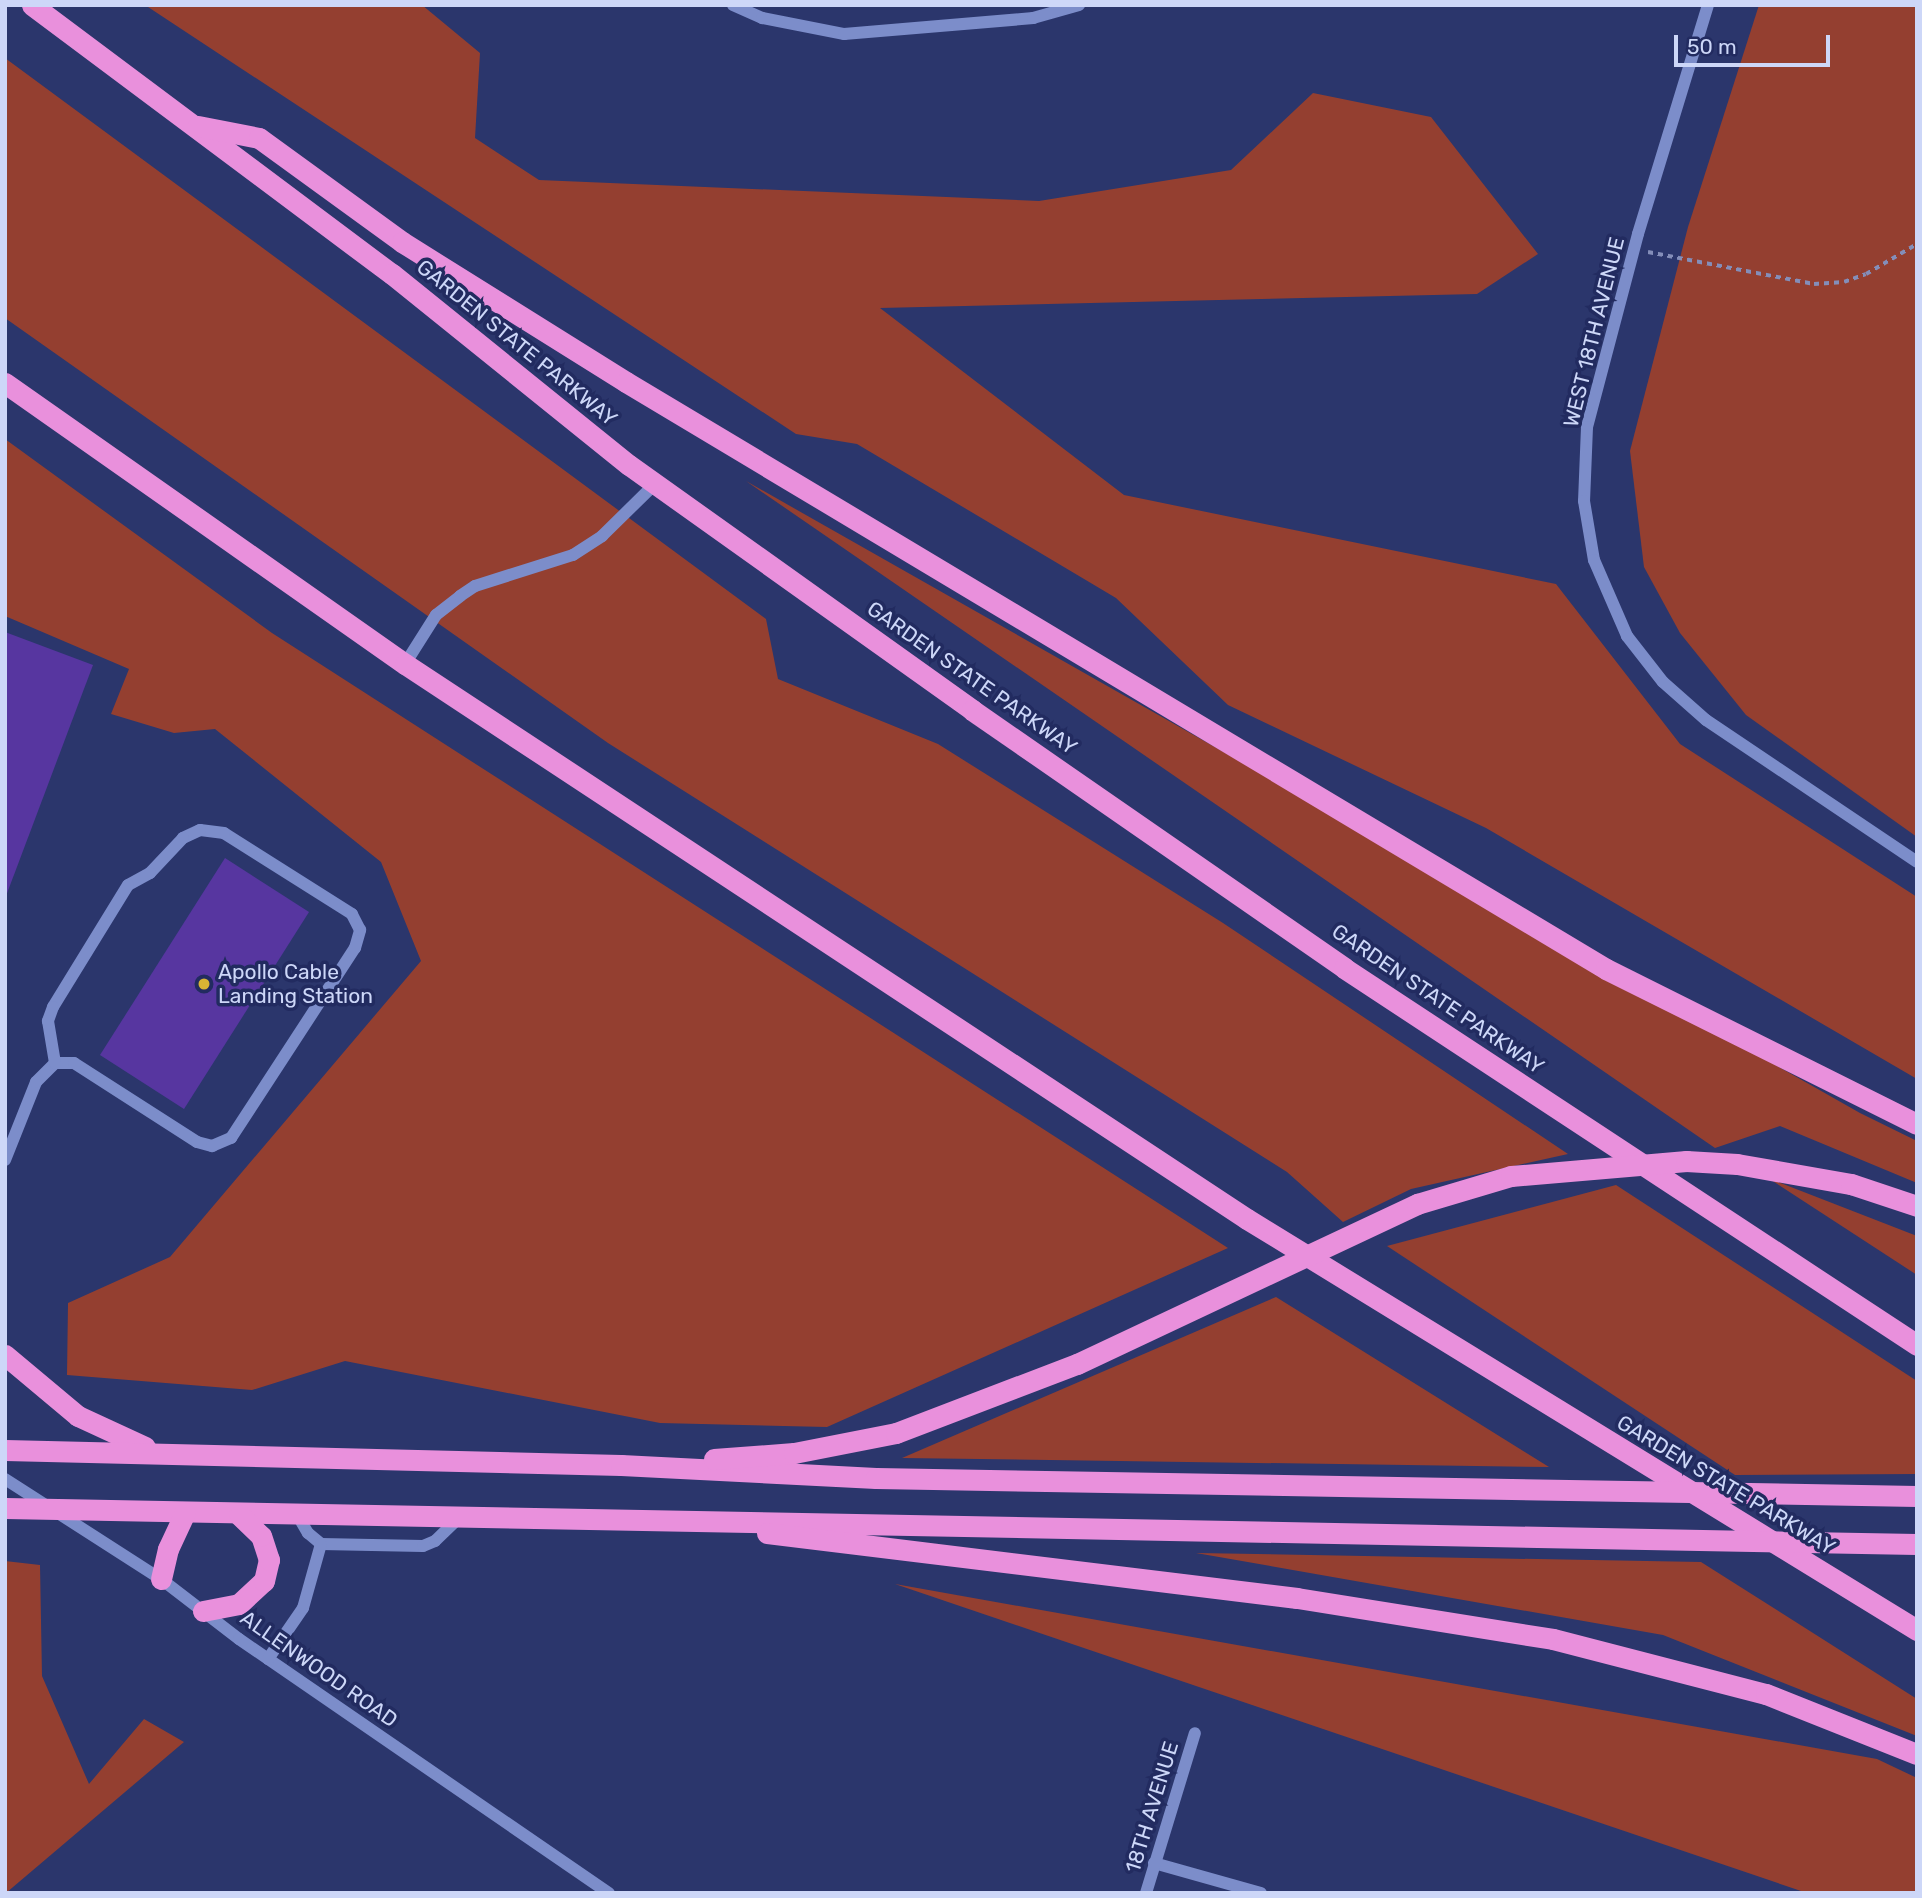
<!DOCTYPE html>
<style>
body{margin:0}
#map{position:relative;width:1922px;height:1898px;overflow:hidden;background:#2b366c;font-family:Rubik,sans-serif}
div>[style]{position:absolute}
.green>*{inset:0;background:#943f30}
.building>*{inset:0;background:#5736a0}
.path>*{height:3.5px;margin-top:-1.75px;transform-origin:0;background:repeating-linear-gradient(90deg,#848eb9 0 5px,transparent 0 10px)}
.minor>*{height:12px;margin:-6px;padding:0 6px;transform-origin:6px;border-radius:6px;background:#7c8dca}
.highway>*{height:21px;margin:-10.5px;padding:0 10.5px;transform-origin:10.5px;border-radius:10.5px;background:#e990dc}
.dots>*{width:19px;height:19px;translate:-50% -50%;box-sizing:border-box;border:4px solid #222b60;border-radius:50%}
span{translate:-50% -50%;white-space:nowrap;text-align:center;line-height:1.15;-webkit-text-stroke:7px #222b60;paint-order:stroke}
.street-label{font-size:21px;color:#cdd7f8}
.poi-label{font-size:21px;color:#cdd7f8}
.left{translate:0 -50%;text-align:left}
.frame{position:absolute;inset:0;border:7px solid #cdd7f8;pointer-events:none}
.scale{position:absolute;left:1674px;top:35px;width:156px;height:32px;box-sizing:border-box;border:4px solid #cdd7f8;border-top:0;padding-left:9px;font-size:21px;line-height:24px;white-space:nowrap;color:#cdd7f8;-webkit-text-stroke:5px #222b60;paint-order:stroke}
</style>
<div id="map">
<div class="green">
<div style="clip-path:polygon(145px 5px,422px 5px,480px 53px,475px 138px,539px 180px,1039px 201px,1231px 170px,1313px 93px,1431px 117px,1538px 254px,1477px 294px,880px 308px,1124px 495px,1556px 584px,1680px 744px,1917px 897px,1917px 1079px,1486px 828px,1228px 705px,1116px 598px,857px 444px,796px 434px)"></div>
<div style="clip-path:polygon(1759px 5px,1917px 5px,1917px 837px,1746px 715px,1680px 633px,1644px 567px,1630px 451px,1688px 227px)"></div>
<div style="clip-path:polygon(5px 58px,766px 619px,778px 679px,938px 744px,1223px 923px,1568px 1154px,1411px 1189px,1343px 1222px,1287px 1172px,608px 743px,5px 318px)"></div>
<div style="clip-path:polygon(5px 439px,272px 633px,1228px 1248px,827px 1427px,660px 1423px,345px 1361px,252px 1390px,67px 1375px,68px 1303px,170px 1257px,421px 961px,381px 862px,215px 729px,174px 733px,111px 714px,129px 669px,5px 616px)"></div>
<div style="clip-path:polygon(746px 481px,1860px 1113px,1917px 1141px,1917px 1183px,1780px 1126px,1715px 1148px)"></div>
<div style="clip-path:polygon(1768px 1178px,1917px 1236px,1917px 1275px)"></div>
<div style="clip-path:polygon(1616px 1185px,1917px 1381px,1917px 1474px,1735px 1475px,1387px 1246px)"></div>
<div style="clip-path:polygon(1276px 1297px,1549px 1467px,902px 1458px)"></div>
<div style="clip-path:polygon(1196px 1553px,1701px 1562px,1917px 1699px,1917px 1736px,1663px 1635px)"></div>
<div style="clip-path:polygon(5px 1561px,40px 1565px,42px 1676px,89px 1784px,144px 1719px,184px 1742px,6px 1893px)"></div>
<div style="clip-path:polygon(895px 1584px,1877px 1759px,1917px 1778px,1917px 1893px,1807px 1893px)"></div>
</div>
<div class="building">
<div style="clip-path:polygon(5px 632px,93px 665px,6px 896px,5px 896px)"></div>
<div style="clip-path:polygon(225px 858px,309px 912px,184px 1109px,100px 1055px)"></div>
</div>
<div class="path">
<div style="left:1648px;top:252px;width:169px;rotate:10.9deg"></div>
<div style="left:1814px;top:284px;width:30px;rotate:-4deg"></div>
<div style="left:1844px;top:282px;width:23px;rotate:-20deg"></div>
<div style="left:1866px;top:274px;width:59px;rotate:-30.5deg"></div>
</div>
<div class="minor">
<div style="left:733px;top:5px;width:32px;rotate:24deg"></div>
<div style="left:762px;top:18px;width:84px;rotate:11deg"></div>
<div style="left:844px;top:34px;width:190px;rotate:-4.8deg"></div>
<div style="left:1033px;top:18px;width:48px;rotate:-15.8deg"></div>
<div style="left:1708px;top:5px;width:239px;rotate:107deg"></div>
<div style="left:1638px;top:234px;width:200px;rotate:104.8deg"></div>
<div style="left:1587px;top:427px;width:74px;rotate:92.3deg"></div>
<div style="left:1584px;top:501px;width:60px;rotate:80.4deg"></div>
<div style="left:1594px;top:560px;width:83px;rotate:66.5deg"></div>
<div style="left:1627px;top:636px;width:58px;rotate:52deg"></div>
<div style="left:1663px;top:682px;width:57px;rotate:41.5deg"></div>
<div style="left:1706px;top:720px;width:254px;rotate:33.9deg"></div>
<div style="left:405px;top:664px;width:58px;rotate:-57.7deg"></div>
<div style="left:436px;top:615px;width:31px;rotate:-38deg"></div>
<div style="left:460px;top:596px;width:18px;rotate:-34deg"></div>
<div style="left:475px;top:586px;width:103px;rotate:-17.6deg"></div>
<div style="left:573px;top:555px;width:35px;rotate:-33deg"></div>
<div style="left:602px;top:536px;width:74px;rotate:-44.5deg"></div>
<div style="left:5px;top:1160px;width:84px;rotate:-68.3deg"></div>
<div style="left:36px;top:1082px;width:27px;rotate:-45deg"></div>
<div style="left:55px;top:1063px;width:19px"></div>
<div style="left:74px;top:1063px;width:146px;rotate:32.7deg"></div>
<div style="left:197px;top:1142px;width:16px;rotate:15deg"></div>
<div style="left:212px;top:1146px;width:21px;rotate:-23deg"></div>
<div style="left:231px;top:1138px;width:227px;rotate:-56.9deg"></div>
<div style="left:355px;top:948px;width:19px;rotate:-74deg"></div>
<div style="left:360px;top:930px;width:18px;rotate:-117deg"></div>
<div style="left:352px;top:914px;width:151px;rotate:-147.7deg"></div>
<div style="left:224px;top:833px;width:24px;rotate:-173deg"></div>
<div style="left:200px;top:830px;width:19px;rotate:155deg"></div>
<div style="left:183px;top:838px;width:48px;rotate:133.3deg"></div>
<div style="left:150px;top:873px;width:25px;rotate:151deg"></div>
<div style="left:128px;top:885px;width:143px;rotate:121.6deg"></div>
<div style="left:53px;top:1007px;width:15px;rotate:110deg"></div>
<div style="left:48px;top:1021px;width:43px;rotate:80.5deg"></div>
<div style="left:5px;top:1479px;width:185px;rotate:32.7deg"></div>
<div style="left:161px;top:1579px;width:98px;rotate:37.6deg"></div>
<div style="left:239px;top:1639px;width:449px;rotate:34.5deg"></div>
<div style="left:298px;top:1516px;width:20px;rotate:60deg"></div>
<div style="left:308px;top:1533px;width:17px;rotate:40deg"></div>
<div style="left:321px;top:1544px;width:102px;rotate:1.1deg"></div>
<div style="left:423px;top:1546px;width:13px;rotate:-23deg"></div>
<div style="left:435px;top:1541px;width:30px;rotate:-44deg"></div>
<div style="left:268px;top:1659px;width:62px;rotate:-55.5deg"></div>
<div style="left:303px;top:1608px;width:66px;rotate:-74.3deg"></div>
<div style="left:1154px;top:1863px;width:111px;rotate:15.7deg"></div>
<div style="left:1146px;top:1893px;width:167px;rotate:-73deg"></div>
</div>
<div class="highway">
<div style="left:32px;top:5px;width:449px;rotate:36.8deg"></div>
<div style="left:392px;top:274px;width:304px;rotate:38.9deg"></div>
<div style="left:629px;top:465px;width:422px;rotate:35.5deg"></div>
<div style="left:972px;top:710px;width:453px;rotate:34.7deg"></div>
<div style="left:1344px;top:968px;width:686px;rotate:33.34deg"></div>
<div style="left:198px;top:126px;width:62px;rotate:11.1deg"></div>
<div style="left:259px;top:138px;width:177px;rotate:36deg"></div>
<div style="left:402px;top:242px;width:264px;rotate:32deg"></div>
<div style="left:626px;top:382px;width:1142px;rotate:30.92deg"></div>
<div style="left:1606px;top:969px;width:347px;rotate:26.5deg"></div>
<div style="left:5px;top:383px;width:489px;rotate:35.1deg"></div>
<div style="left:405px;top:664px;width:1008px;rotate:33.39deg"></div>
<div style="left:1247px;top:1219px;width:786px;rotate:31.53deg"></div>
<div style="left:5px;top:1355px;width:95px;rotate:39.9deg"></div>
<div style="left:78px;top:1416px;width:74px;rotate:24.8deg"></div>
<div style="left:5px;top:1450px;width:616px;rotate:1.39deg"></div>
<div style="left:621px;top:1465px;width:255px;rotate:2.9deg"></div>
<div style="left:876px;top:1478px;width:1041px;rotate:0.99deg"></div>
<div style="left:714px;top:1459px;width:80px;rotate:-4.3deg"></div>
<div style="left:794px;top:1453px;width:104px;rotate:-11.1deg"></div>
<div style="left:896px;top:1433px;width:194px;rotate:-20.9deg"></div>
<div style="left:1077px;top:1364px;width:376px;rotate:-25.2deg"></div>
<div style="left:1417px;top:1204px;width:98px;rotate:-16.6deg"></div>
<div style="left:1511px;top:1176px;width:176px;rotate:-4.9deg"></div>
<div style="left:1686px;top:1161px;width:51px;rotate:3.4deg"></div>
<div style="left:1737px;top:1164px;width:116px;rotate:10deg"></div>
<div style="left:1851px;top:1184px;width:70px;rotate:18.4deg"></div>
<div style="left:5px;top:1508px;width:1912px;rotate:1.08deg"></div>
<div style="left:767px;top:1533px;width:534px;rotate:6.99deg"></div>
<div style="left:1297px;top:1598px;width:259px;rotate:9.1deg"></div>
<div style="left:1553px;top:1639px;width:220px;rotate:14.5deg"></div>
<div style="left:1766px;top:1694px;width:162px;rotate:21.7deg"></div>
<div style="left:161px;top:1579px;width:31px;rotate:-77deg"></div>
<div style="left:168px;top:1549px;width:40px;rotate:-65deg"></div>
<div style="left:203px;top:1611px;width:37px;rotate:-11deg"></div>
<div style="left:239px;top:1604px;width:34px;rotate:-43deg"></div>
<div style="left:264px;top:1581px;width:22px;rotate:-77deg"></div>
<div style="left:269px;top:1560px;width:25px;rotate:-108deg"></div>
<div style="left:261px;top:1536px;width:30px;rotate:-136deg"></div>
</div>
<div class="dots">
<div style="left:204px;top:984px;background:#d8b434"></div>
</div>
<div class="street-label">
<span style="left:1594px;top:332px;rotate:-76deg">WEST 18TH AVENUE</span>
<span style="left:517px;top:343px;rotate:39deg">GARDEN STATE PARKWAY</span>
<span style="left:972px;top:678px;rotate:35deg">GARDEN STATE PARKWAY</span>
<span style="left:1438px;top:999px;rotate:34deg">GARDEN STATE PARKWAY</span>
<span style="left:1726px;top:1485px;rotate:31deg">GARDEN STATE PARKWAY</span>
<span style="left:319px;top:1669px;rotate:35deg">ALLENWOOD ROAD</span>
<span style="left:1152px;top:1807px;rotate:-73deg">18TH AVENUE</span>
</div>
<div class="poi-label">
<span class="left" style="left:218px;top:984px">Apollo Cable<br>Landing Station</span>
</div>
<div class="frame"></div>
<div class="scale">50 m</div>
</div>
